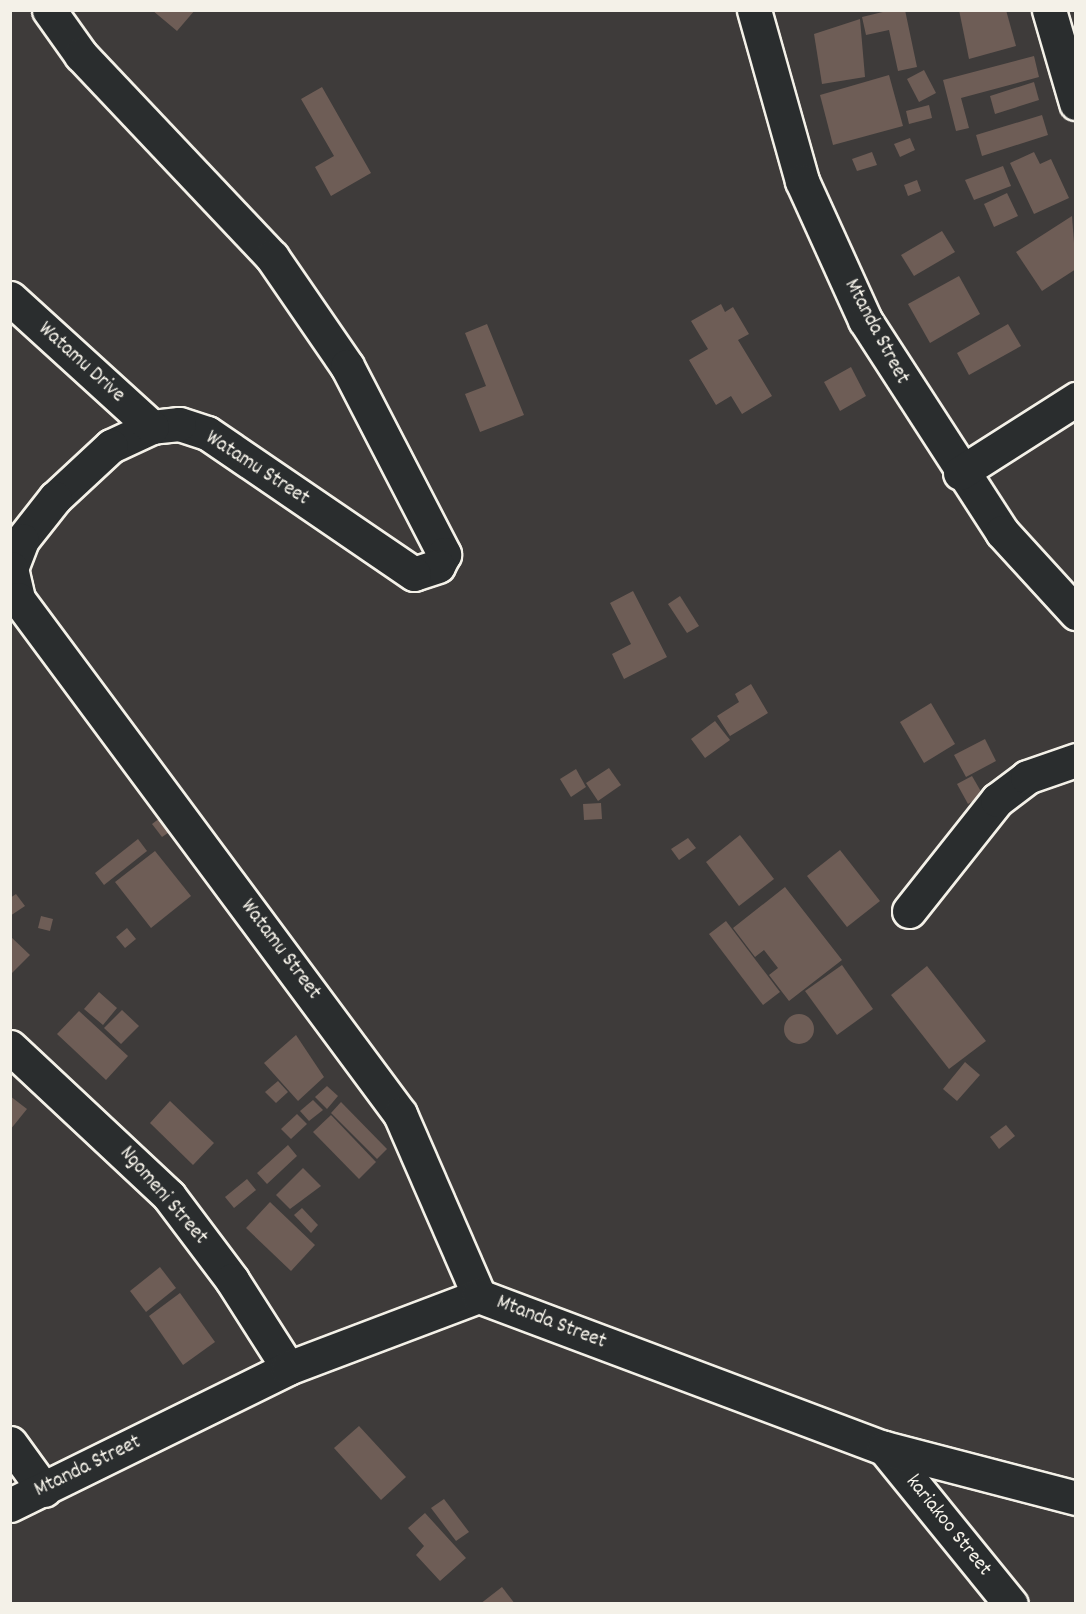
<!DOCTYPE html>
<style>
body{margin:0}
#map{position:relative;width:1086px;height:1614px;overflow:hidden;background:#3e3b3a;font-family:Dekko,sans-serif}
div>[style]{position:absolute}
.building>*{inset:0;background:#6e5d56}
.round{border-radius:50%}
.roads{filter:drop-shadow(2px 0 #f4f1e8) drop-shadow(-2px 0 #f4f1e8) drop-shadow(0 2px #f4f1e8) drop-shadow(0 -2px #f4f1e8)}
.minor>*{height:33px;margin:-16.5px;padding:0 16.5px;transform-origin:16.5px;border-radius:16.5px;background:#2a2d2e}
span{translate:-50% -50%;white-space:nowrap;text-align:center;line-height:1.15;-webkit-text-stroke:4.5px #2a2d2e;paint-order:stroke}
.street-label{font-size:21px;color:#f4f1e8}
.frame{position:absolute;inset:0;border:12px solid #f4f1e8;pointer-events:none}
</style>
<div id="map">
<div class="building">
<div style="clip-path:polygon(152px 10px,195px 10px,177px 31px)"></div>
<div style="clip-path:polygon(891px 10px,905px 10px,917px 67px,898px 71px,889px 30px,866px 35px,862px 17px)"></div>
<div style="clip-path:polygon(959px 10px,1006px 10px,1016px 46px,969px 59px)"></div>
<div style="clip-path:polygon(860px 19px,865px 77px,822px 84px,814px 34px)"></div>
<div style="clip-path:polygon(1034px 56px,1039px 77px,961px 98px,969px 128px,956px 131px,943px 80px)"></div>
<div style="clip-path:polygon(924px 70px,936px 93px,919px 102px,907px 79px)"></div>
<div style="clip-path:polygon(889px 75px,903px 126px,833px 145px,820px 95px)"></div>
<div style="clip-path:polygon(1034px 82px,1039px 100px,995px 114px,990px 96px)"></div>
<div style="clip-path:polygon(322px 87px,371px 173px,331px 196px,315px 167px,334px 156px,301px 99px)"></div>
<div style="clip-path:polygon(929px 105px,932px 118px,909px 124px,906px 111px)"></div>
<div style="clip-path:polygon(1042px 115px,1048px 135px,982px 156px,976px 135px)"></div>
<div style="clip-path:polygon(910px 138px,915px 150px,900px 157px,894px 144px)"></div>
<div style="clip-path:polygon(872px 152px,877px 165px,857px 171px,852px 159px)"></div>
<div style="clip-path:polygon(1034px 152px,1040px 164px,1051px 159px,1069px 198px,1034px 214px,1010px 163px)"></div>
<div style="clip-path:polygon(1003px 166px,1011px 186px,974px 200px,965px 180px)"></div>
<div style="clip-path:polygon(917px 180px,921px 191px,908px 196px,904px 185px)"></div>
<div style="clip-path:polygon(1007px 193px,1018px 216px,994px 227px,984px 204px)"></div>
<div style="clip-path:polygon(1072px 216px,1076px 269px,1042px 291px,1016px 252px)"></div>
<div style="clip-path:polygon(942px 231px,955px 252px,914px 276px,901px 255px)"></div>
<div style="clip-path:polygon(959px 276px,980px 314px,930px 343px,908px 304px)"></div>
<div style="clip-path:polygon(721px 304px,725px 312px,733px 307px,749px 334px,738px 340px,772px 396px,742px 414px,731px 396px,716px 405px,689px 360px,708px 349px,691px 321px)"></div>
<div style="clip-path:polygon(487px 324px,524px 415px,480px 432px,465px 394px,486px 386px,465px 333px)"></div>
<div style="clip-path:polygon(1008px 324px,1021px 346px,969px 375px,957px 353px)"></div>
<div style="clip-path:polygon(851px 367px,866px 396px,840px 411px,824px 382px)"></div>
<div style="clip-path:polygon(633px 591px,667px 657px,624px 679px,612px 654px,631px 644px,610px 603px)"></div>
<div style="clip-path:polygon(680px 596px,699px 626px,687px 633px,668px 604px)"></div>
<div style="clip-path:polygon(751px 684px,768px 713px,730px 736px,717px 716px,739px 702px,735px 694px)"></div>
<div style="clip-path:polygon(931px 703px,955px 744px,924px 763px,900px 722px)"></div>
<div style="clip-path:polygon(715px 721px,730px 740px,705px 758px,691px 739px)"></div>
<div style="clip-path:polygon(985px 739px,996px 761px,966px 777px,954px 755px)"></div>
<div style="clip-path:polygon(609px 768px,621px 785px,598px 801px,586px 783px)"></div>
<div style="clip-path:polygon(576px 769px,586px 787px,571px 797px,560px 779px)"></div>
<div style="clip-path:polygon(972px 776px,983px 795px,968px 804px,957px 784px)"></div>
<div style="clip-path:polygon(601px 803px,602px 819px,584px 820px,583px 804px)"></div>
<div style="clip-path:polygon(164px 815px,174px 829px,162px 837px,152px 824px)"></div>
<div style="clip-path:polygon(740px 835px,774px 879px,739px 906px,706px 862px)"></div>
<div style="clip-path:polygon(688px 838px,696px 848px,679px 860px,671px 849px)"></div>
<div style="clip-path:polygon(138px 839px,147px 851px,104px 885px,95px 873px)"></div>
<div style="clip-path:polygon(840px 850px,880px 901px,847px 927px,807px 876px)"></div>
<div style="clip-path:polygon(155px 851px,191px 896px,151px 928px,115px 882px)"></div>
<div style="clip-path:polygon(785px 887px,842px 960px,789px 1001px,769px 975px,778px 968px,764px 950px,755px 957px,733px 928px)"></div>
<div style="clip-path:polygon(16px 894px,25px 906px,10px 916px,10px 898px)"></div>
<div style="clip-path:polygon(41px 916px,53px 919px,50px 931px,38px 928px)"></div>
<div style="clip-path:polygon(726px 921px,780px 992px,763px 1005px,709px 934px)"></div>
<div style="clip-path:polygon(127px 928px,136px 939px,125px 948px,116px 937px)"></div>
<div style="clip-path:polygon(10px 936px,30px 955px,10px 975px)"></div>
<div style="clip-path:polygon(842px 965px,873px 1009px,837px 1035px,805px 991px)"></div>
<div style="clip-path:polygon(927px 966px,986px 1041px,949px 1069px,891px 995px)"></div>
<div style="clip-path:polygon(99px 992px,117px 1008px,103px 1025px,84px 1009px)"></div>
<div style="clip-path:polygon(122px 1010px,139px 1026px,121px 1044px,104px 1028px)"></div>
<div style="clip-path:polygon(79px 1011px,128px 1056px,106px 1080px,57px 1034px)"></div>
<div class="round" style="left:784px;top:1014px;width:30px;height:30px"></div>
<div style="clip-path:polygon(296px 1035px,324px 1077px,298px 1101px,264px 1063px)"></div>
<div style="clip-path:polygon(965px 1062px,980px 1075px,957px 1101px,943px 1089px)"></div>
<div style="clip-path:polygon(278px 1081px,288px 1092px,276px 1103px,265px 1092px)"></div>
<div style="clip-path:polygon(327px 1086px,338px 1096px,327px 1109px,315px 1097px)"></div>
<div style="clip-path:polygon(10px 1096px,27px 1109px,10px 1130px)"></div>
<div style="clip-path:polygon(313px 1100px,323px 1110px,309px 1121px,300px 1111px)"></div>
<div style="clip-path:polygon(170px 1101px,214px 1143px,193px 1165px,150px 1123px)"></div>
<div style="clip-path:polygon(341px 1102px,387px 1149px,377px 1159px,331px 1113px)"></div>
<div style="clip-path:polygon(297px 1114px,307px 1124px,291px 1139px,281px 1129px)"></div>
<div style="clip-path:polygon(331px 1115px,376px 1162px,359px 1179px,313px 1132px)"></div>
<div style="clip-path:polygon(1006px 1125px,1015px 1136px,999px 1149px,990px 1137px)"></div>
<div style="clip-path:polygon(288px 1145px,297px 1156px,267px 1184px,257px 1173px)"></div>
<div style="clip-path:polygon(303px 1168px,321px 1186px,290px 1209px,276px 1195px)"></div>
<div style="clip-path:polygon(247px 1179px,256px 1190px,234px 1208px,225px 1197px)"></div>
<div style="clip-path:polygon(270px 1202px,315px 1245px,291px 1271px,246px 1228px)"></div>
<div style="clip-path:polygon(302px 1208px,318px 1225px,311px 1233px,294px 1215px)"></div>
<div style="clip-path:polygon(160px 1267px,176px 1288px,146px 1312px,130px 1291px)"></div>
<div style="clip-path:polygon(180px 1293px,215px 1342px,183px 1365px,149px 1316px)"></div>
<div style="clip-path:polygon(359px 1426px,406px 1477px,381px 1500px,334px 1448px)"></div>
<div style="clip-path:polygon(444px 1499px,469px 1532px,456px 1541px,431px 1508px)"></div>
<div style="clip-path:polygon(425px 1513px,466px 1558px,440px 1581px,416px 1555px,424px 1546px,408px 1528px)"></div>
<div style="clip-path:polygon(502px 1587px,515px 1604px,480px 1604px)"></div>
</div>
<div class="roads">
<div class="minor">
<div style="left:49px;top:10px;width:55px;rotate:54.6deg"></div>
<div style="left:81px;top:55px;width:278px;rotate:46.6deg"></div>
<div style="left:272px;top:257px;width:132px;rotate:55.5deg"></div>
<div style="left:347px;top:366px;width:212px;rotate:62.7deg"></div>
<div style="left:444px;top:554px;width:13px;rotate:117deg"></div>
<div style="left:438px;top:566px;width:25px;rotate:162deg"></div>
<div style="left:414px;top:574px;width:250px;rotate:-145.7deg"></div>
<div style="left:207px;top:433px;width:29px;rotate:-162deg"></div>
<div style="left:179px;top:424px;width:27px;rotate:174deg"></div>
<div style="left:152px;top:427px;width:45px;rotate:155.1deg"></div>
<div style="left:111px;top:446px;width:76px;rotate:137.1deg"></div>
<div style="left:55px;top:498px;width:53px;rotate:128.2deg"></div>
<div style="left:22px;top:540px;width:30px;rotate:111deg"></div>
<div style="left:11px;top:568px;width:32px;rotate:77deg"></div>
<div style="left:18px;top:599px;width:641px;rotate:53.43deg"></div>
<div style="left:400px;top:1114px;width:198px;rotate:66.5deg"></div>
<div style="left:754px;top:10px;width:178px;rotate:74.3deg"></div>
<div style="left:802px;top:181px;width:153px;rotate:65.6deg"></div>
<div style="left:865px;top:320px;width:252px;rotate:57.1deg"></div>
<div style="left:1002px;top:532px;width:110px;rotate:47.6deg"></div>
<div style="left:1049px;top:10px;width:97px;rotate:73.8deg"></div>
<div style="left:10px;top:298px;width:192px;rotate:42.3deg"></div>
<div style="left:960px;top:473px;width:138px;rotate:-32.5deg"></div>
<div style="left:909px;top:911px;width:142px;rotate:-51.6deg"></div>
<div style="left:997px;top:800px;width:38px;rotate:-37deg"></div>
<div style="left:1027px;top:777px;width:52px;rotate:-19.1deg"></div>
<div style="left:10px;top:1047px;width:218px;rotate:43.1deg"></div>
<div style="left:169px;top:1196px;width:105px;rotate:53.1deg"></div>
<div style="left:232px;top:1280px;width:104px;rotate:57.5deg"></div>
<div style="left:10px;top:1443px;width:58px;rotate:54.1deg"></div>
<div style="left:884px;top:1448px;width:201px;rotate:50.9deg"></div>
<div style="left:10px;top:1505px;width:310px;rotate:-26.2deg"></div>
<div style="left:288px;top:1368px;width:204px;rotate:-20.7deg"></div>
<div style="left:479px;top:1296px;width:433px;rotate:20.6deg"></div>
<div style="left:884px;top:1448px;width:198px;rotate:14.6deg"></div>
</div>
</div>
<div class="street-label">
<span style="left:876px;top:332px;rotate:62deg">Mtanda Street</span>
<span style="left:81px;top:363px;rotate:42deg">Watamu Drive</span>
<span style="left:257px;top:469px;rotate:33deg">Watamu Street</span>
<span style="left:280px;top:950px;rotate:53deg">Watamu Street</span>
<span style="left:163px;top:1196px;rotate:49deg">Ngomeni Street</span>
<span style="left:551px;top:1323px;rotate:21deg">Mtanda Street</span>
<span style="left:88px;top:1467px;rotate:-26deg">Mtanda Street</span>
<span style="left:948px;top:1526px;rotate:51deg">kariakoo Street</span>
</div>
<div class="frame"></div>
</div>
